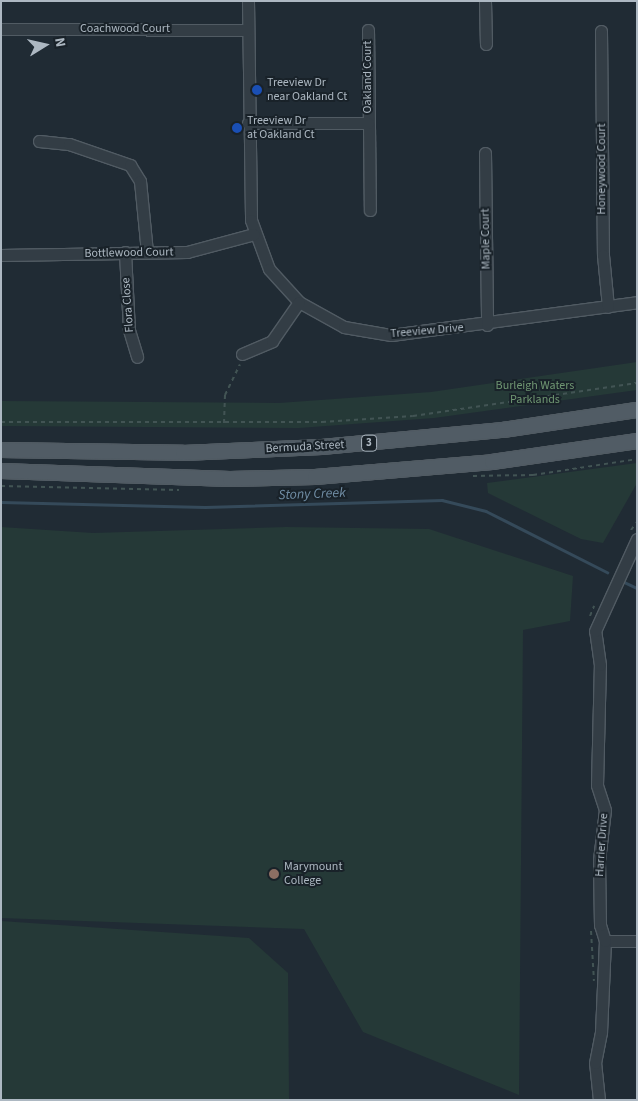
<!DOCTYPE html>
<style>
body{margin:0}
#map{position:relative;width:638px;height:1101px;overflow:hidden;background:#202b34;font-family:"Source Sans 3",sans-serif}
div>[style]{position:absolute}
.green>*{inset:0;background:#253937}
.stream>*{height:2.5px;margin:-1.25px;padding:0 1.25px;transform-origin:1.25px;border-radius:1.25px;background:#354a5a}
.path>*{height:2px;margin-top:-1px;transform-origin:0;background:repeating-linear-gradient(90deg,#425454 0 4px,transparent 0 8px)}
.roads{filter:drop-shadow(1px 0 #515b63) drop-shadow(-1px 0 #515b63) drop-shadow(0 1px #515b63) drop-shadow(0 -1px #515b63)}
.minor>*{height:11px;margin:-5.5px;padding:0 5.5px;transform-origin:5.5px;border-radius:5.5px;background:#333d45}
.major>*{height:14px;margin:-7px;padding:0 7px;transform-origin:7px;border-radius:7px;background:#515c65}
.dots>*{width:14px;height:14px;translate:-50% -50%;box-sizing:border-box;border:2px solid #192229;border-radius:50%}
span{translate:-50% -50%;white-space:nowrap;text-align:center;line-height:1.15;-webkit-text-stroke:4px #192229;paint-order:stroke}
.shield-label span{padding:1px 4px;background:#192229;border:1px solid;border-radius:4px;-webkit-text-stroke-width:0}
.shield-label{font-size:11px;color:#adb8c2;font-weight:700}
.street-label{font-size:12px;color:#adb8c2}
.poi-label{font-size:12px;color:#adb8c2}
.left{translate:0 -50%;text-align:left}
.park-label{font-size:12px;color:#6f9672}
.water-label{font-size:14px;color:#708da4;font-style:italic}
.frame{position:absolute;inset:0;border:2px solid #adb8c2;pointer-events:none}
.north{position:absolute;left:20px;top:20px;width:50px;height:50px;-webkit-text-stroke:4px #192229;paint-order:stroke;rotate:80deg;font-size:14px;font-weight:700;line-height:20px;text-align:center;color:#adb8c2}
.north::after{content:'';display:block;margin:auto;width:18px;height:22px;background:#adb8c2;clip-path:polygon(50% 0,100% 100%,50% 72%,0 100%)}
</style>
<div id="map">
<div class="green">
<div style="clip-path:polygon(637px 362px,637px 390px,434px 418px,299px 428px,1px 426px,1px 401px,279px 403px,431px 392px)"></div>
<div style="clip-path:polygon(637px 463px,637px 483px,603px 543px,581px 539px,488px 493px,487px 483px)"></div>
<div style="clip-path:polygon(1px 527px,93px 533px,286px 527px,429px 529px,573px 576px,570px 621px,523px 630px,519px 1095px,363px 1032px,304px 929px,1px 918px)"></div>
<div style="clip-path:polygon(1px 921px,249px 938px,288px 973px,289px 1100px,1px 1100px)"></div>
</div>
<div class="stream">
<div style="left:1px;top:502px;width:204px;rotate:1.4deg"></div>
<div style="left:205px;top:507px;width:237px;rotate:-1.7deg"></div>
<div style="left:442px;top:500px;width:45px;rotate:14deg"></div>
<div style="left:486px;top:511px;width:136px;rotate:26.8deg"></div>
<div style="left:624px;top:582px;width:14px;rotate:25deg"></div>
</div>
<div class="path">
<div style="left:1px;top:422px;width:321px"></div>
<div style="left:322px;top:422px;width:91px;rotate:-3.8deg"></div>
<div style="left:413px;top:416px;width:226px;rotate:-8.4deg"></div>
<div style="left:224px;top:423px;width:28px;rotate:-88deg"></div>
<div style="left:225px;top:395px;width:34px;rotate:-64deg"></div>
<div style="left:473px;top:476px;width:60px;rotate:-1deg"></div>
<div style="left:533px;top:475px;width:105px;rotate:-8.7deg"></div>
<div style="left:1px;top:486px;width:178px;rotate:1.3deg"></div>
<div style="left:631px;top:530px;width:10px;rotate:-53deg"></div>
<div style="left:590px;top:616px;width:11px;rotate:-68deg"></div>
<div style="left:591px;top:931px;width:50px;rotate:86.6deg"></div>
</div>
<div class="roads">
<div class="minor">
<div style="left:248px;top:1px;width:219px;rotate:89.2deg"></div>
<div style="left:251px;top:220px;width:52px;rotate:69.8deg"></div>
<div style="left:269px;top:269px;width:45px;rotate:47.7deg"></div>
<div style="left:299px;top:302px;width:51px;rotate:29.1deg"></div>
<div style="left:344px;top:327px;width:48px;rotate:9.7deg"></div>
<div style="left:391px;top:335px;width:248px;rotate:-7.6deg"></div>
<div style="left:485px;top:1px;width:43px;rotate:88.7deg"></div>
<div style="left:1px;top:29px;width:247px;rotate:0.2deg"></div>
<div style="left:368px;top:30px;width:180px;rotate:89.4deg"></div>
<div style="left:601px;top:31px;width:224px;rotate:89.5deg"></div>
<div style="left:603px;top:255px;width:52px;rotate:84.5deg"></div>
<div style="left:248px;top:123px;width:120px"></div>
<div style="left:39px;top:141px;width:30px;rotate:6deg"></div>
<div style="left:69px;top:144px;width:65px;rotate:19deg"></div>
<div style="left:130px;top:165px;width:19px;rotate:58deg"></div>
<div style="left:140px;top:181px;width:71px;rotate:84.4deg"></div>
<div style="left:485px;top:153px;width:172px;rotate:89.3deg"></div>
<div style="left:125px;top:252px;width:78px;rotate:87.1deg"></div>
<div style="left:129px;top:330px;width:28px;rotate:73deg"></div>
<div style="left:1px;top:255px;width:186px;rotate:-0.9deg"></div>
<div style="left:187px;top:252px;width:69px;rotate:-15deg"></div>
<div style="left:242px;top:354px;width:33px;rotate:-23deg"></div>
<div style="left:272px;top:341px;width:47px;rotate:-55.3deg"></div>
<div style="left:605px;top:941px;width:32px"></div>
<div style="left:599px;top:1100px;width:37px;rotate:-96deg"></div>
<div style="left:595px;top:1063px;width:32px;rotate:-79deg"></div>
<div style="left:601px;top:1032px;width:91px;rotate:-87.5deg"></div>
<div style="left:605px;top:941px;width:17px;rotate:-107deg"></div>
<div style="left:600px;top:925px;width:65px;rotate:-90.9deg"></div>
<div style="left:599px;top:860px;width:50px;rotate:-83.2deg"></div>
<div style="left:605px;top:810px;width:26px;rotate:-108deg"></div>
<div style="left:597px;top:785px;width:120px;rotate:-88.6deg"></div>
<div style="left:600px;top:665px;width:34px;rotate:-98deg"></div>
<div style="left:595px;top:631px;width:101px;rotate:-65.5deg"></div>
</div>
<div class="major">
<div style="left:1px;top:450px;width:182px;rotate:0.9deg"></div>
<div style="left:183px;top:453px;width:139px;rotate:-2.5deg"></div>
<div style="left:322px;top:447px;width:182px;rotate:-5.4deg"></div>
<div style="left:503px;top:430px;width:135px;rotate:-8.5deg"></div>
<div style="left:1px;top:471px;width:229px;rotate:2deg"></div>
<div style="left:230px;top:479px;width:85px;rotate:-1.3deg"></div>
<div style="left:315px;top:477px;width:178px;rotate:-4.8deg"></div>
<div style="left:492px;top:462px;width:147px;rotate:-8.2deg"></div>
</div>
</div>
<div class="dots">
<div style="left:257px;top:90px;background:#1a4fb4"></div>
<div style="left:237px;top:128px;background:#1a4fb4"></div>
<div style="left:274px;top:874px;background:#8d6e63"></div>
</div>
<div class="shield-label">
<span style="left:369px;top:443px">3</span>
</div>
<div class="street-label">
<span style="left:125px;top:29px">Coachwood Court</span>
<span style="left:368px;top:77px;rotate:-90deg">Oakland Court</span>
<span style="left:602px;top:169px;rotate:-90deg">Honeywood Court</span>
<span style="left:486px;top:239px;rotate:-91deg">Maple Court</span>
<span style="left:129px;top:253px;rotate:-1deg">Bottlewood Court</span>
<span style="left:128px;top:305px;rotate:-94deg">Flora Close</span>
<span style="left:427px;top:331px;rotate:-5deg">Treeview Drive</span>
<span style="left:305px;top:447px;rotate:-3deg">Bermuda Street</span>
<span style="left:602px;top:845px;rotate:-86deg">Harrier Drive</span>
</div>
<div class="poi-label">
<span class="left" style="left:267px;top:90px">Treeview Dr<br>near Oakland Ct</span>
<span class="left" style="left:247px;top:128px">Treeview Dr<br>at Oakland Ct</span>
<span class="left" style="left:284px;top:874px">Marymount<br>College</span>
</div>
<div class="park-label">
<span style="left:535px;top:393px">Burleigh Waters<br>Parklands</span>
</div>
<div class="water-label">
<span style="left:312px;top:494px;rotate:-2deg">Stony Creek</span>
</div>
<div class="frame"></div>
<div class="north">N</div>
</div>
